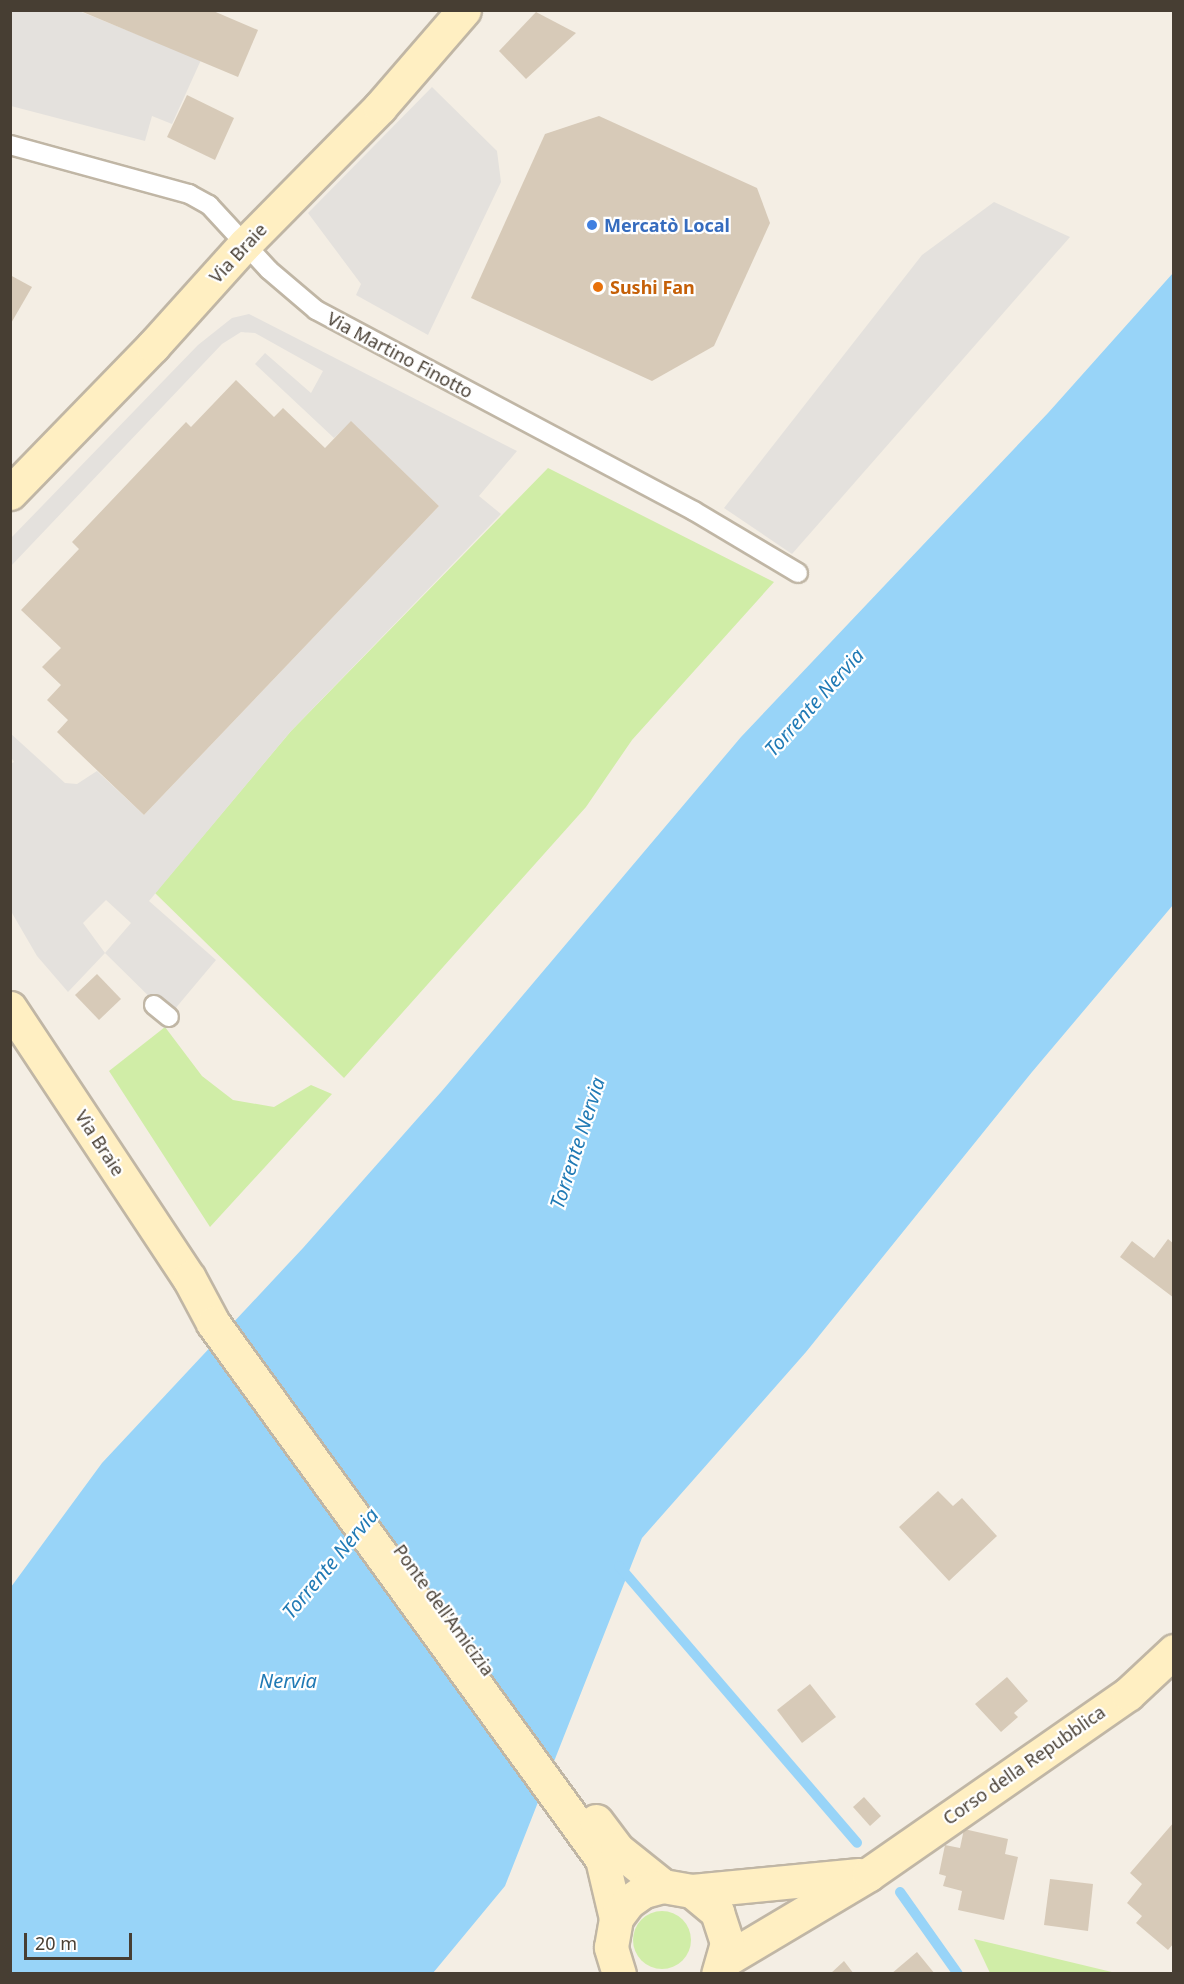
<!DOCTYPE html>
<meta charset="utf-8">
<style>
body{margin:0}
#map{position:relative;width:1184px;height:1984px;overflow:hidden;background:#f4eee4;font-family:"Noto Sans",sans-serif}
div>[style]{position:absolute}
.green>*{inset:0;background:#d0eda7}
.round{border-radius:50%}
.parking>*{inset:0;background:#e4e1dd}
.water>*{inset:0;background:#98d4f8}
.stream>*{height:10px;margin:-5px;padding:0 5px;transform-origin:5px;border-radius:5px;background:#98d4f8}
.building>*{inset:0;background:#d7cab8}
.roads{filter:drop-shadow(2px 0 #c0b6a5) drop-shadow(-2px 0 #c0b6a5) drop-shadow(0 2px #c0b6a5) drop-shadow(0 -2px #c0b6a5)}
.lane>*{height:18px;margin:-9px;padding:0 9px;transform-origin:9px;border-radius:9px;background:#fff}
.secondary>*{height:33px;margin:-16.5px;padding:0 16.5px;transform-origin:16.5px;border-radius:16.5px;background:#ffefc2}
.dots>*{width:16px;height:16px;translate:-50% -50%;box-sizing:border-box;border:3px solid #fff;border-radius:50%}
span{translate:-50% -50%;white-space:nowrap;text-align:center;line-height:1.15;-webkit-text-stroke:4.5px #fff;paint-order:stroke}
.shop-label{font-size:18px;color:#366cbe;font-weight:700}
.left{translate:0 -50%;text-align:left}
.street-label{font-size:18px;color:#473e33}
.food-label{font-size:18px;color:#c56008;font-weight:700}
.water-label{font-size:20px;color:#207ab5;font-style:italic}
.frame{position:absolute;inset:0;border:12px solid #473e33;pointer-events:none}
.scale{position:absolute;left:24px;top:1933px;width:108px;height:27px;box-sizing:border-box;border:3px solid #473e33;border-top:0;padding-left:8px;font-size:18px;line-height:21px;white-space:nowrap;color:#473e33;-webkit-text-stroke:4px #fff;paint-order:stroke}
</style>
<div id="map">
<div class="green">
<div style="clip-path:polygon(548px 468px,774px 582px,632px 740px,586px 807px,344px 1078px,155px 893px,291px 731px)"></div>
<div style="clip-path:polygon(165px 1027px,202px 1076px,233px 1100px,274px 1107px,311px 1085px,332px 1094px,210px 1227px,109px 1071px)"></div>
<div class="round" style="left:633px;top:1911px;width:58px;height:58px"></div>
<div style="clip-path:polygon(974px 1939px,1116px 1973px,990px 1973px)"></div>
</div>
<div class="parking">
<div style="clip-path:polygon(10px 11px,79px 11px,201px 60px,172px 124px,152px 116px,145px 141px,11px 106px)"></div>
<div style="clip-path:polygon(432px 87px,497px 151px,501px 182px,428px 335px,356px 295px,361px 284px,308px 213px)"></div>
<div style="clip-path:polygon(994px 202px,1070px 237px,792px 554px,724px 508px,922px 255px)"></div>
<div style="clip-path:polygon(evenodd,249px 314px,517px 451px,479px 496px,501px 514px,291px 731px,149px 901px,216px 960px,169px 1016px,105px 953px,68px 992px,37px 956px,12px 913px,10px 764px,14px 762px,11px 757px,10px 733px,65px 783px,77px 784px,97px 771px,144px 815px,439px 506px,351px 422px,334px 438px,255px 364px,265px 353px,311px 393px,323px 371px,255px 333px,241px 332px,222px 344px,11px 566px,11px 538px,198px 345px,232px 318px,249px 314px,106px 900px,131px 923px,105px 953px,83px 923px,106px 900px)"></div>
</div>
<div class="water">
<div style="clip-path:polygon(1173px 273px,1173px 905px,1032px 1072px,806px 1352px,642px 1538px,505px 1886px,433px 1973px,11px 1974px,11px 1587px,102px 1463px,303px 1248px,441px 1092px,741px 737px,1048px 413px)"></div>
</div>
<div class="stream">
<div style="left:619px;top:1566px;width:365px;rotate:49.3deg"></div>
<div style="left:900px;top:1892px;width:100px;rotate:54.7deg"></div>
</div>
<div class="building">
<div style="clip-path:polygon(78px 10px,211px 10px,258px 30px,238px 77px)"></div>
<div style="clip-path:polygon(536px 12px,576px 33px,526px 79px,499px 51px)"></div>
<div style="clip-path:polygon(187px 95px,234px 118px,215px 160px,167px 137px)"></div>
<div style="clip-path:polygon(599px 116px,757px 188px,770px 223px,714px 346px,652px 381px,471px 298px,545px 134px)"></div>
<div style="clip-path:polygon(10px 275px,32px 287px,10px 325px)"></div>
<div style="clip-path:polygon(236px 380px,274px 417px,283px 408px,325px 448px,351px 421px,439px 506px,144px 815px,57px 732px,68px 720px,47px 700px,61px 685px,42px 667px,61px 648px,21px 610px,79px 549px,72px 542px,186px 422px,191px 427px)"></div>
<div style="clip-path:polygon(97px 974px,121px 999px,99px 1020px,75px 995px)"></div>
<div style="clip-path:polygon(1168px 1239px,1174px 1244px,1174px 1298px,1120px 1257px,1132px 1241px,1154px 1258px)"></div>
<div style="clip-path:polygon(938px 1491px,953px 1506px,962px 1498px,997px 1536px,949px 1581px,899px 1527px)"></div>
<div style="clip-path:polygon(1007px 1677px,1028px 1701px,1014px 1713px,1018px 1717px,1001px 1732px,975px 1704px)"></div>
<div style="clip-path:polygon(810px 1684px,836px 1717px,802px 1743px,777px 1710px)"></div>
<div style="clip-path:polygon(864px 1797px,881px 1816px,870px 1826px,853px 1807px)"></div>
<div style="clip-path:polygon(1174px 1822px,1174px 1943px,1168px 1950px,1136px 1923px,1142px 1916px,1127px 1903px,1142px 1884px,1130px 1873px)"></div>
<div style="clip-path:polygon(964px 1829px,1008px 1839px,1005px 1854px,1018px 1857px,1004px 1920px,958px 1910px,962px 1891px,943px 1886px,946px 1876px,939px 1874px,945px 1845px,960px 1848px)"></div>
<div style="clip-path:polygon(1050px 1879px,1093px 1884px,1088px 1931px,1044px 1925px)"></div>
<div style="clip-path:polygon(917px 1952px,935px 1974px,891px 1974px)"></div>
<div style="clip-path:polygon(844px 1961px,854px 1974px,830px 1974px)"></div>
</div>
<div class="roads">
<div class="lane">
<div style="left:10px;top:145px;width:186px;rotate:15.3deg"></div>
<div style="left:189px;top:194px;width:23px;rotate:29deg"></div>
<div style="left:209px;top:205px;width:88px;rotate:47.3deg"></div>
<div style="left:269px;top:270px;width:62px;rotate:40.4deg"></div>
<div style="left:316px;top:310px;width:428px;rotate:28deg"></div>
<div style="left:694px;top:511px;width:121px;rotate:30.8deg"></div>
<div style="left:154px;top:1005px;width:19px;rotate:39deg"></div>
</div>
<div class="secondary">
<div style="left:10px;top:493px;width:205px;rotate:-45.8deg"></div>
<div style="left:153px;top:346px;width:137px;rotate:-48deg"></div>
<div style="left:245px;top:244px;width:192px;rotate:-45.4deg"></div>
<div style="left:380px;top:107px;width:128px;rotate:-49.1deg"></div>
<div style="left:10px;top:1008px;width:324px;rotate:56.5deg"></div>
<div style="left:189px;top:1278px;width:51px;rotate:61.9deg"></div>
<div style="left:213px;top:1323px;width:662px;rotate:54.03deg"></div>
<div style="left:602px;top:1859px;width:61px;rotate:76.7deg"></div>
<div style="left:596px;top:1821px;width:35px;rotate:53deg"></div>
<div style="left:617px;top:1849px;width:59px;rotate:38.8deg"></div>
<div style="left:692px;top:1891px;width:168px;rotate:-5.5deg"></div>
<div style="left:725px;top:1960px;width:168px;rotate:-30.8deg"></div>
<div style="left:869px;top:1874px;width:315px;rotate:-34.8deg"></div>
<div style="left:1128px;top:1694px;width:63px;rotate:-43.1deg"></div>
<div style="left:619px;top:1974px;width:28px;rotate:-107deg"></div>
<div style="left:611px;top:1947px;width:29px;rotate:-80deg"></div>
<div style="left:616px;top:1918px;width:20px;rotate:-53deg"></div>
<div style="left:628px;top:1902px;width:19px;rotate:-35deg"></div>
<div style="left:644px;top:1891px;width:20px;rotate:-15deg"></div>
<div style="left:663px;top:1886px;width:29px;rotate:10deg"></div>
<div style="left:692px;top:1891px;width:33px;rotate:40deg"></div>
<div style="left:717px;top:1912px;width:33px;rotate:72deg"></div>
<div style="left:727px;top:1943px;width:32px;rotate:106deg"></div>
</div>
</div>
<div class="dots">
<div style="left:592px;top:225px;background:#3f7fe0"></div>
<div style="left:598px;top:287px;background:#e8710a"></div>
</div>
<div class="shop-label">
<span class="left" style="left:604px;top:225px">Mercatò Local</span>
</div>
<div class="street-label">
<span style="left:238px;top:253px;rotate:-47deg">Via Braie</span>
<span style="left:400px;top:355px;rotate:28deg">Via Martino Finotto</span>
<span style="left:100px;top:1143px;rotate:57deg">Via Braie</span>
<span style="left:444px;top:1610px;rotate:54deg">Ponte dell'Amicizia</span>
<span style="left:1024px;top:1765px;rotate:-35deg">Corso della Repubblica</span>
</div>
<div class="food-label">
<span class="left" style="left:610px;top:287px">Sushi Fan</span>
</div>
<div class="water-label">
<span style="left:814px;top:702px;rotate:-48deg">Torrente Nervia</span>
<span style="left:577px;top:1143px;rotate:-72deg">Torrente Nervia</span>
<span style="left:330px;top:1563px;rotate:-50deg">Torrente Nervia</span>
<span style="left:288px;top:1680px">Nervia</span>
</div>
<div class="frame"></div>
<div class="scale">20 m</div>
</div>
